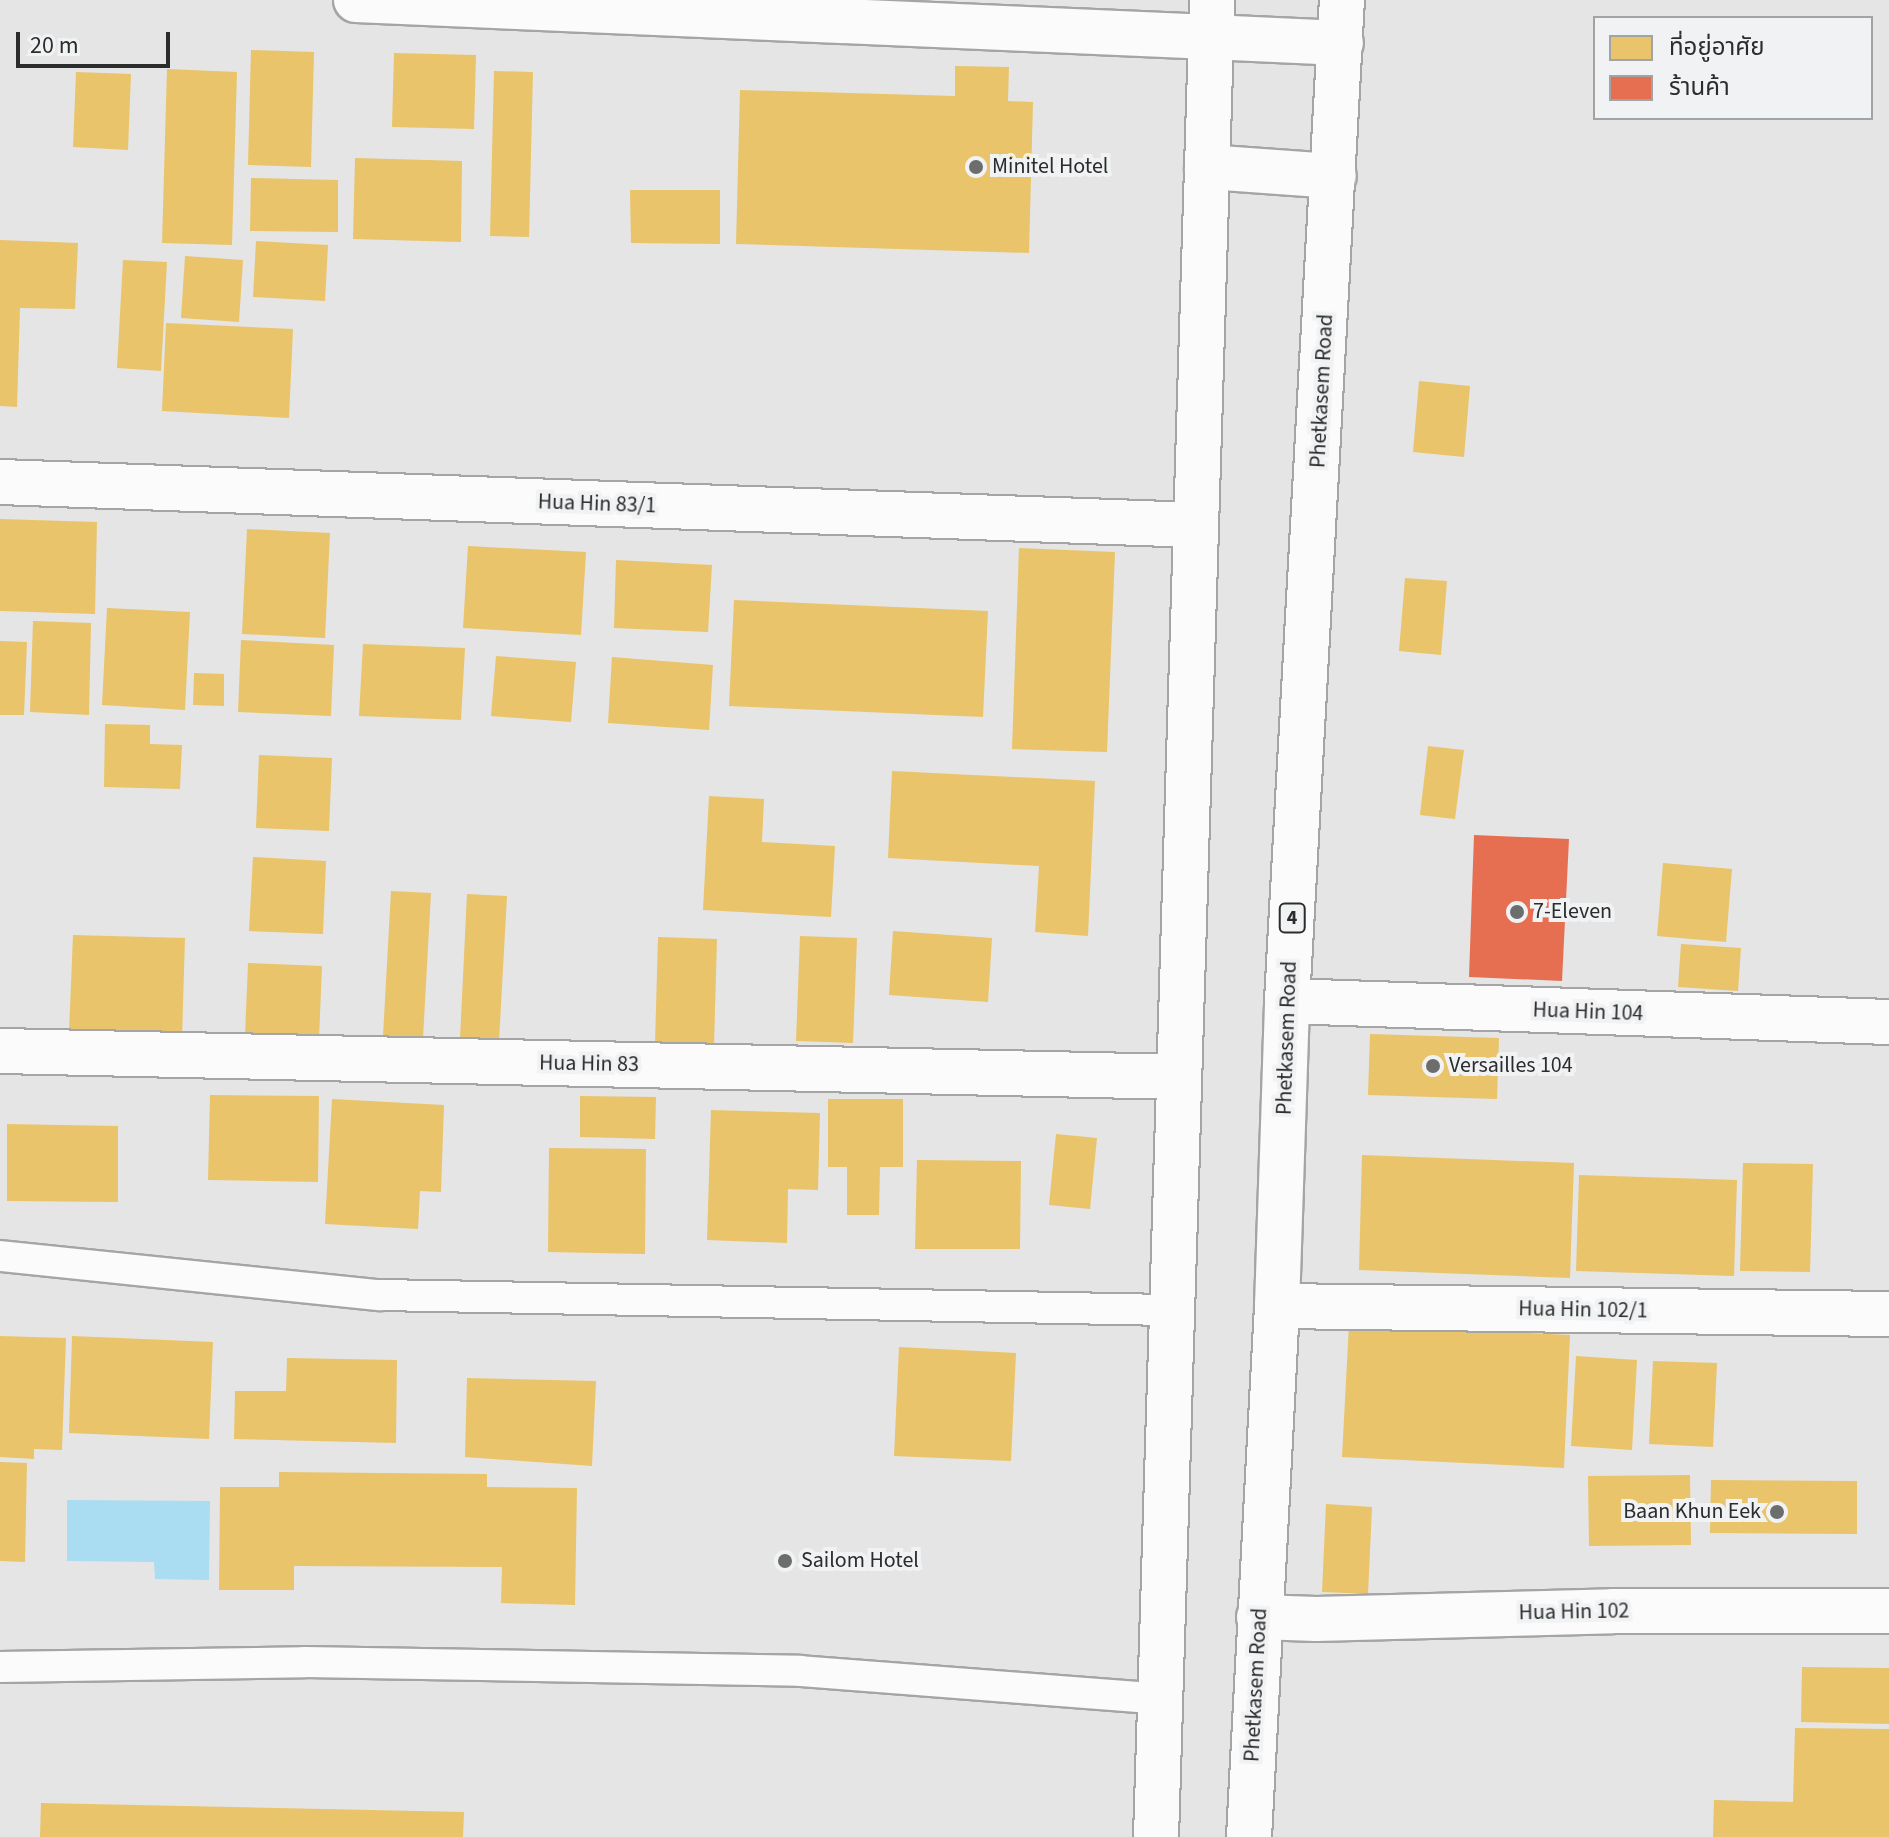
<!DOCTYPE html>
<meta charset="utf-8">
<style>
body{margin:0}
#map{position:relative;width:1889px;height:1837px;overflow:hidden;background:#e5e5e5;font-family:"Source Sans 3","Noto Sans Thai",sans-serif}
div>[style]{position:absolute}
.water>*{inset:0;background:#aadcf2}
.homes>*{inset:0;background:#e9c46a}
.shops>*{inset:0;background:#e76f51}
.roads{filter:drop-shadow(2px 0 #a5a5a5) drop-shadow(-2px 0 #a5a5a5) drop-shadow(0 2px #a5a5a5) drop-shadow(0 -2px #a5a5a5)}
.lane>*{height:30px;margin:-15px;padding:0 15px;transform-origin:15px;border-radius:15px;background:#fbfbfb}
.street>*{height:44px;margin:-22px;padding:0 22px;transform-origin:22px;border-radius:22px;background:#fbfbfb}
.primary>*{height:44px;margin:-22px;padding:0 22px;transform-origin:22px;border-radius:22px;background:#fbfbfb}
.dots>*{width:22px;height:22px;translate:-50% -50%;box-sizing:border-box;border:4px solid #f1f2f4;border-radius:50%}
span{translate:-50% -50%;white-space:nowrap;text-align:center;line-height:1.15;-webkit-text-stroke:8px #f1f2f4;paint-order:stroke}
.shield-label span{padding:2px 6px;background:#f1f2f4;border:2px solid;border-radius:6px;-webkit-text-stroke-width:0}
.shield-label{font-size:20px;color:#2b2c2c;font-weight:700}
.poi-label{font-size:22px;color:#2b2c2c}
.left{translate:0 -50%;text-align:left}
.right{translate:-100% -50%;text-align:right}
.street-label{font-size:22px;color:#2b2c2c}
.legend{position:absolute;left:1593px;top:16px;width:280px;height:104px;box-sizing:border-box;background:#f1f2f4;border:2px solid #a2a3a4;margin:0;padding:10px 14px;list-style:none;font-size:24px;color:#2b2c2c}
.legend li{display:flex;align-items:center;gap:16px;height:40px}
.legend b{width:40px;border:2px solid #a2a3a4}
.scale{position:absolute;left:16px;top:32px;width:154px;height:36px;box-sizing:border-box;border:4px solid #2b2c2c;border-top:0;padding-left:10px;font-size:24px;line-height:28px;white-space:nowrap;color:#2b2c2c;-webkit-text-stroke:6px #f1f2f4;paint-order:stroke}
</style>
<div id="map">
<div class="water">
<div style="clip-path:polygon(67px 1500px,210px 1501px,209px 1580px,155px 1579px,154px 1562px,67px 1561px)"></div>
</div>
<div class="homes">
<div style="clip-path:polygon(251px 50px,314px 52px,311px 167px,248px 165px)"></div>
<div style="clip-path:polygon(394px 53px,476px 55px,474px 129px,392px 127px)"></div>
<div style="clip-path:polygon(955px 66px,1009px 67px,1008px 101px,1033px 102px,1029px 253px,736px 244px,740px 90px,955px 96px)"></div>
<div style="clip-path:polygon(167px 69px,237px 72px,232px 245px,162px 243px)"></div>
<div style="clip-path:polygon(494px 71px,533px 72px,529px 237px,490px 236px)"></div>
<div style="clip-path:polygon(76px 72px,131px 74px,128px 150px,73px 147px)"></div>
<div style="clip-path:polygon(355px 158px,462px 161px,461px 242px,353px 239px)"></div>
<div style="clip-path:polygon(251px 178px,338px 180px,338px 232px,250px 231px)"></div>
<div style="clip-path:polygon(630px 190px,720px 190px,720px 244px,631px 243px)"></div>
<div style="clip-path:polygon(0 240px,78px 243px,75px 309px,20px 308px,17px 407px,0 406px)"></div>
<div style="clip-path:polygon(256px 241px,328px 245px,325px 301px,253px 297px)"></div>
<div style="clip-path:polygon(185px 256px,243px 260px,239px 322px,181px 318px)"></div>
<div style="clip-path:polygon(123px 260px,167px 262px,161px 371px,117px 368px)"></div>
<div style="clip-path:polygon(166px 323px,293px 329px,289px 418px,162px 411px)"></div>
<div style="clip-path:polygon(1419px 381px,1470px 386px,1464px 457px,1413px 452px)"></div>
<div style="clip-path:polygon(0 519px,97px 522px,95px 614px,0 611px)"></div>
<div style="clip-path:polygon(247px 529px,330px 533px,325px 638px,242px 634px)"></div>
<div style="clip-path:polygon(468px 546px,586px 552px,581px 635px,463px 628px)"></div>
<div style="clip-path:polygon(1019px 548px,1115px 552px,1107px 752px,1012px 749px)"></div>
<div style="clip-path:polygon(616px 560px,712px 565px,708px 632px,614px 628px)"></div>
<div style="clip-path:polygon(1405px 578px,1447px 581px,1441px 655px,1399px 651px)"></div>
<div style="clip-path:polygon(734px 600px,988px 611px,983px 717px,729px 706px)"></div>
<div style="clip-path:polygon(107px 608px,190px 612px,185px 710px,102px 705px)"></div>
<div style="clip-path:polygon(33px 621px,91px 623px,89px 715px,30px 712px)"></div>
<div style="clip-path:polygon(241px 640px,334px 645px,331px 716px,238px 712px)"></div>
<div style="clip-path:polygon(0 641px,27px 642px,24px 715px,0 715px)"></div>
<div style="clip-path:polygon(363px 644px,465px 648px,461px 720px,359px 716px)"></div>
<div style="clip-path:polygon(496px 656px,576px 662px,571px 722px,491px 716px)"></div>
<div style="clip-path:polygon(612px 657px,713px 665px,709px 730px,608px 723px)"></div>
<div style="clip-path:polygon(194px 673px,224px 674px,224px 706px,193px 705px)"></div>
<div style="clip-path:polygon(105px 724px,150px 725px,150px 744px,182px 745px,180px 789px,104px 787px)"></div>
<div style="clip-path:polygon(1428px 746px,1464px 750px,1455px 819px,1420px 815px)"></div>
<div style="clip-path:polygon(259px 755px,332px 758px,329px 831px,256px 828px)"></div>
<div style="clip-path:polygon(892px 771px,1095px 781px,1088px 936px,1035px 932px,1039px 866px,888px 858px)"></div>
<div style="clip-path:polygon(709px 796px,764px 799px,762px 842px,835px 846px,831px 917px,703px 910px)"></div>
<div style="clip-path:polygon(253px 857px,326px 861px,323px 934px,249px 931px)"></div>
<div style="clip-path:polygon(1663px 863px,1732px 869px,1726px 942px,1657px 936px)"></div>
<div style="clip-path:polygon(391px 891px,431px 893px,423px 1038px,383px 1036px)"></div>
<div style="clip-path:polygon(467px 894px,507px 896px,499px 1041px,460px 1039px)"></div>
<div style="clip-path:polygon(893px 931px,992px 938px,988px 1002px,889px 995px)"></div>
<div style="clip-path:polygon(73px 935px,185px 938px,182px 1038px,69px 1033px)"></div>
<div style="clip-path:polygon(800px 936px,857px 938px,853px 1043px,796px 1041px)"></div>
<div style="clip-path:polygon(658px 937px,717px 939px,714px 1046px,655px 1044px)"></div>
<div style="clip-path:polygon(1681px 944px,1741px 948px,1738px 991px,1678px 987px)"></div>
<div style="clip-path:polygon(248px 963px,322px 966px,319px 1039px,245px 1036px)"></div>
<div style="clip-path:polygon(1370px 1034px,1499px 1038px,1497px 1099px,1368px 1095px)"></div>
<div style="clip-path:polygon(210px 1095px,319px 1096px,318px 1182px,208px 1180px)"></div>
<div style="clip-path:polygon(580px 1096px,656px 1097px,655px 1139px,580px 1137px)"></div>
<div style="clip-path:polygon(332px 1099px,444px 1105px,441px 1192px,420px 1191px,418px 1229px,325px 1224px)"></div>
<div style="clip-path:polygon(828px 1099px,903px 1099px,903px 1167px,880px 1167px,879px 1215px,847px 1215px,847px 1167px,828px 1167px)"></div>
<div style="clip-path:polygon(711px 1110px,820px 1113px,818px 1190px,788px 1189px,787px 1243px,707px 1240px)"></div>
<div style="clip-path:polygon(7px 1124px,118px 1126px,118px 1202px,7px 1201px)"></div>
<div style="clip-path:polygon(1056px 1134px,1097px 1138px,1090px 1209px,1049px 1205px)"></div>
<div style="clip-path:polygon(549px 1148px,646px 1149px,645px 1254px,548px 1252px)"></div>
<div style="clip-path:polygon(1362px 1155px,1574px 1163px,1570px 1278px,1359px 1270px)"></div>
<div style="clip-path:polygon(917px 1160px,1021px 1161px,1020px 1249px,915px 1249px)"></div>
<div style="clip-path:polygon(1743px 1163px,1813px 1164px,1810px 1272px,1740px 1271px)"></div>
<div style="clip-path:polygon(1579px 1175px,1737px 1180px,1734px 1276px,1576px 1271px)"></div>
<div style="clip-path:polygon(1349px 1324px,1570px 1335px,1564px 1468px,1342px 1457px)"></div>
<div style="clip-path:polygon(0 1336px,66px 1338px,62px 1450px,34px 1449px,34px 1459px,0 1457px)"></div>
<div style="clip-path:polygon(72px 1336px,213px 1342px,209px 1439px,69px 1433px)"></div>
<div style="clip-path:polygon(899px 1347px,1016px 1353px,1011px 1461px,894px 1456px)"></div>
<div style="clip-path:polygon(1576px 1356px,1637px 1360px,1632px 1450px,1571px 1446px)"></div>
<div style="clip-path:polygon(287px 1358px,397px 1360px,396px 1443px,234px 1439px,235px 1391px,286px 1391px)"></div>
<div style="clip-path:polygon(1653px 1361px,1717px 1363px,1713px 1447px,1649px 1444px)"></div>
<div style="clip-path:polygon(467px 1378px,596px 1381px,592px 1466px,465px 1457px)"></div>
<div style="clip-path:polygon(0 1462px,27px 1463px,25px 1562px,0 1561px)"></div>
<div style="clip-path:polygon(279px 1472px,487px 1474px,487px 1487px,577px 1488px,575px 1605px,501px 1603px,502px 1567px,294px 1566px,294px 1590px,219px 1590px,220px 1487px,279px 1487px)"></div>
<div style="clip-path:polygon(1690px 1475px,1691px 1545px,1589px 1546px,1588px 1476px)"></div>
<div style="clip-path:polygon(1711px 1480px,1857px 1481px,1857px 1534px,1710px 1533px)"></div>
<div style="clip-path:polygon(1326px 1504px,1372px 1507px,1368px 1594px,1322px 1592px)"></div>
<div style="clip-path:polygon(1802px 1667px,1889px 1668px,1889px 1724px,1801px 1722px)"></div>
<div style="clip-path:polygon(1795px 1728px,1889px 1729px,1889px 1837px,1713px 1837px,1714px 1800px,1793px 1802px)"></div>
<div style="clip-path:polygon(41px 1803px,464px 1812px,463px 1837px,40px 1837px)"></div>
</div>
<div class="shops">
<div style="clip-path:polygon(1474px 835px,1569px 839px,1562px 981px,1469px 977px)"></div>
</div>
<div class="roads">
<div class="lane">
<div style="left:0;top:1256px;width:382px;rotate:5.9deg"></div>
<div style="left:380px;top:1295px;width:790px;rotate:1.09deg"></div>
<div style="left:0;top:1667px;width:305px;rotate:-0.9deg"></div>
<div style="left:305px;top:1662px;width:495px;rotate:1deg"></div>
<div style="left:800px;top:1671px;width:363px;rotate:4.4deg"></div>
</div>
<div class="street">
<div style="left:356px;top:0;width:855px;rotate:2.48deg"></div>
<div style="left:0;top:482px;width:1195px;rotate:2.06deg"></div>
<div style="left:1287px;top:1001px;width:602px;rotate:2deg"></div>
<div style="left:0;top:1051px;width:1178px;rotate:1.26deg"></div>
<div style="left:1277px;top:1306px;width:612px;rotate:0.75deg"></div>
<div style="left:1259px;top:1617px;width:57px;rotate:2deg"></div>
<div style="left:1316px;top:1619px;width:297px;rotate:-1.5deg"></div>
<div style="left:1613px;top:1611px;width:276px"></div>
</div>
<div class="primary">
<div style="left:1210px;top:37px;width:131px;rotate:2.6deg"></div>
<div style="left:1207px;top:167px;width:127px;rotate:4.1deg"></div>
<div style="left:1156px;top:1837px;width:1838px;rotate:-88.25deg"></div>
<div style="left:1249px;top:1837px;width:532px;rotate:-86.98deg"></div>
<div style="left:1277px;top:1306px;width:305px;rotate:-88.1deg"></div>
<div style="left:1287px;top:1001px;width:1003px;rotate:-86.86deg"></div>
</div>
</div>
<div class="dots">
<div style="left:976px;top:167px;background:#6c6d6d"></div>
<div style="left:1517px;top:912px;background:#6c6d6d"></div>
<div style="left:1433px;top:1066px;background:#6c6d6d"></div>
<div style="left:1777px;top:1512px;background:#6c6d6d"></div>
<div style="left:785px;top:1561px;background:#6c6d6d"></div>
</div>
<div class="shield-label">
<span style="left:1292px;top:918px">4</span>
</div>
<div class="poi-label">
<span class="left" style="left:992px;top:167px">Minitel Hotel</span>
<span class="left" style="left:1533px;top:912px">7-Eleven</span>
<span class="left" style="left:1449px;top:1066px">Versailles 104</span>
<span class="right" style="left:1761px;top:1512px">Baan Khun Eek</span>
<span class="left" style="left:801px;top:1561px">Sailom Hotel</span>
</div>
<div class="street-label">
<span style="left:1322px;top:391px;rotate:-87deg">Phetkasem Road</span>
<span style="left:597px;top:504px;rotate:2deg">Hua Hin 83/1</span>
<span style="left:1588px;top:1012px;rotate:2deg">Hua Hin 104</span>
<span style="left:1287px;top:1038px;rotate:-88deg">Phetkasem Road</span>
<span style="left:589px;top:1064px;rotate:1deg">Hua Hin 83</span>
<span style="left:1583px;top:1310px;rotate:1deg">Hua Hin 102/1</span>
<span style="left:1574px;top:1612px;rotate:-1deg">Hua Hin 102</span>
<span style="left:1256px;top:1685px;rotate:-87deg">Phetkasem Road</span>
</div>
<ul class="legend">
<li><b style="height:22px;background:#e9c46a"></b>ที่อยู่อาศัย</li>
<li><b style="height:22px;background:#e76f51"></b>ร้านค้า</li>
</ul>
<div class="scale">20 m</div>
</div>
